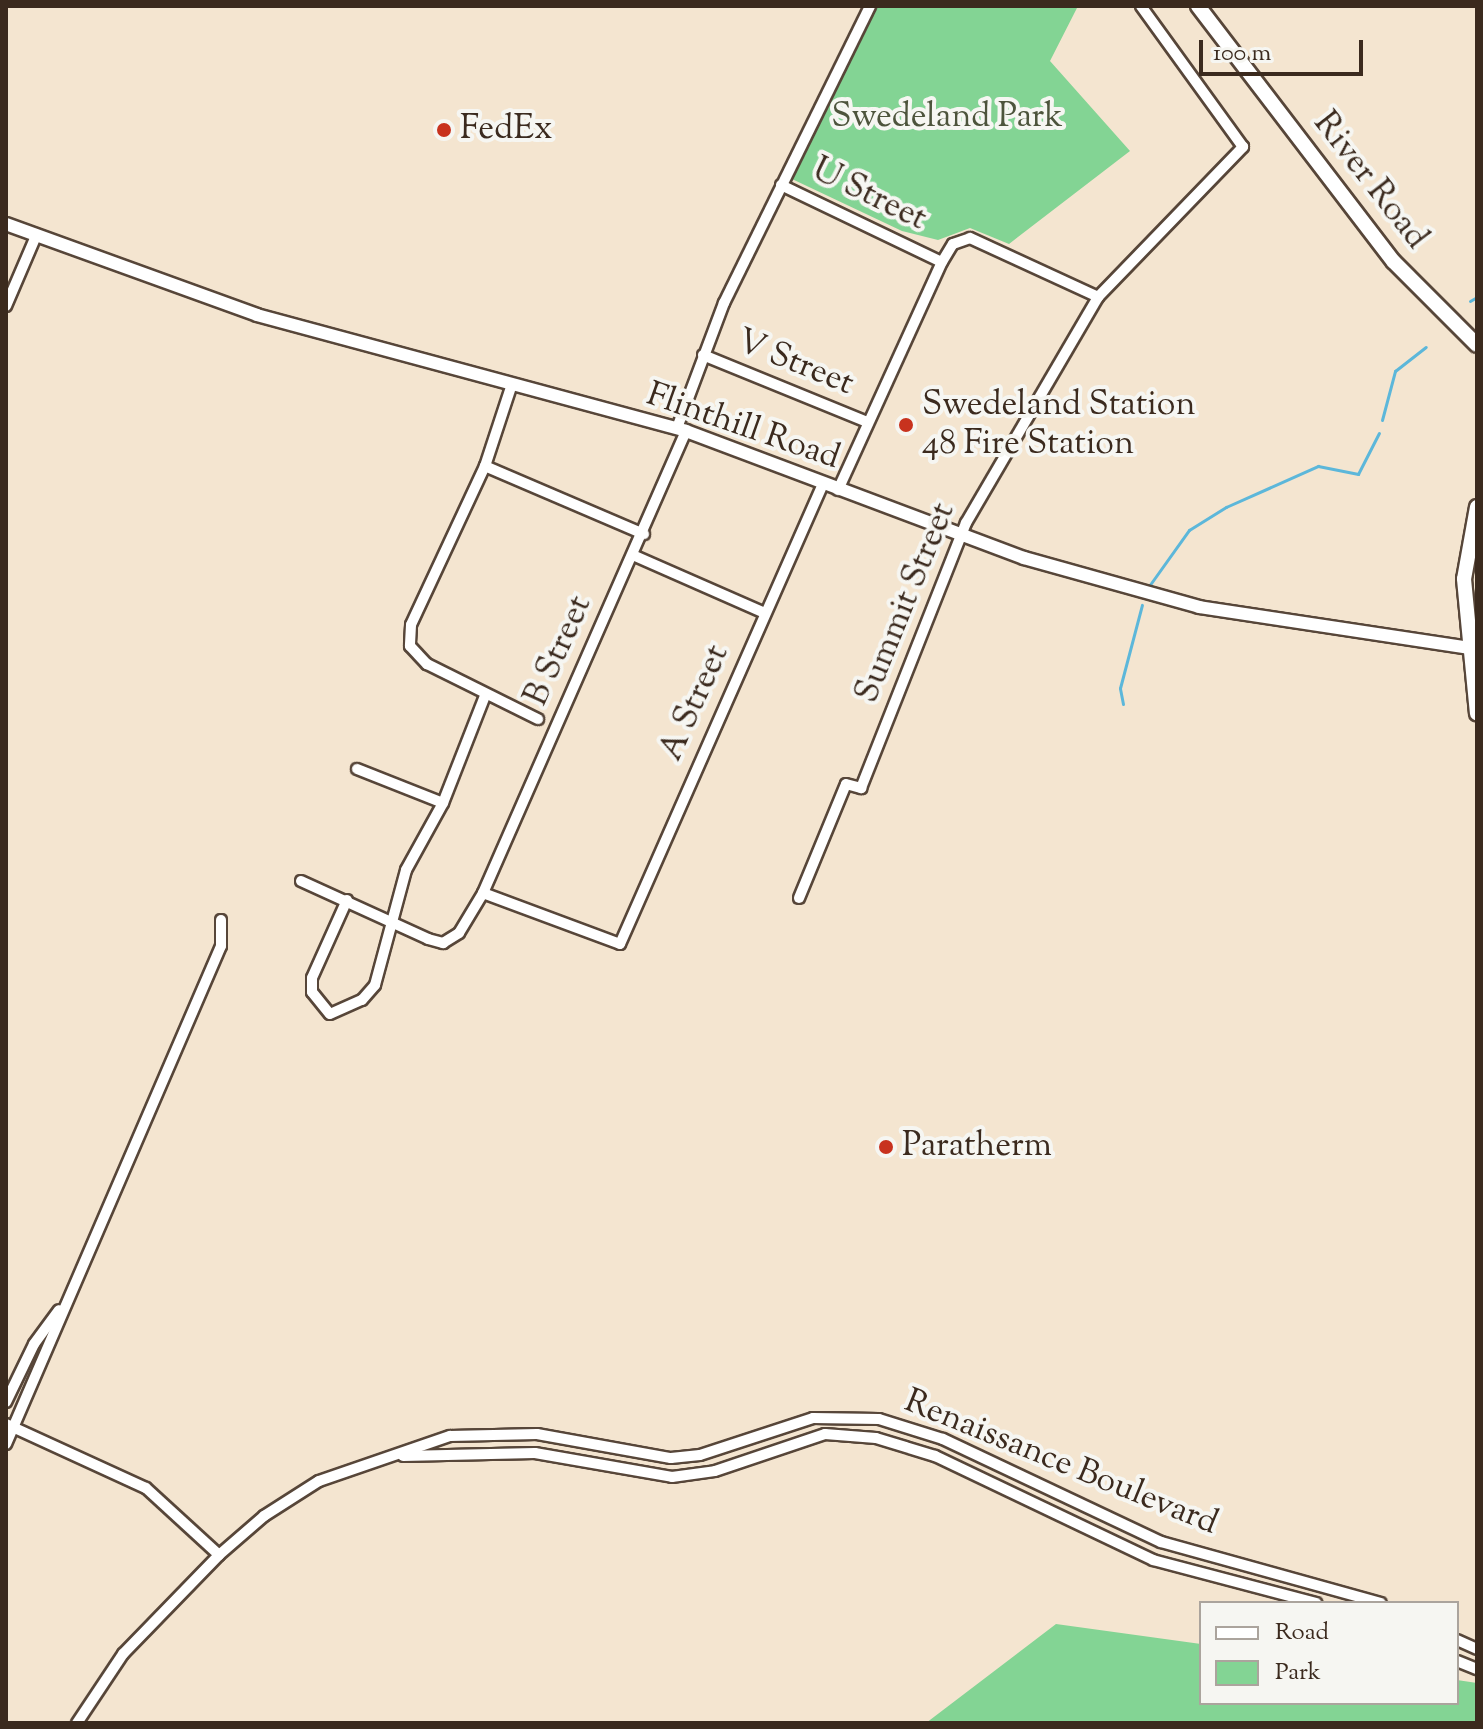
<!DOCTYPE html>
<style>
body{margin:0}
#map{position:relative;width:1483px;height:1729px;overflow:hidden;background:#f4e5d0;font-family:"Sorts Mill Goudy",serif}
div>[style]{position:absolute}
.green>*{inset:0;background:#83d494}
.stream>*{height:3px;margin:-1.5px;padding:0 1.5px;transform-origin:1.5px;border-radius:1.5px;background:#5cb7da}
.roads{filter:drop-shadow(2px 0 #574639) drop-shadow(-2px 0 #574639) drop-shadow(0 2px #574639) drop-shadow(0 -2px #574639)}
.minor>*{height:10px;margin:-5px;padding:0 5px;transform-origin:5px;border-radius:5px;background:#fff}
.tertiary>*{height:12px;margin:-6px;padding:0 6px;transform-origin:6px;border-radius:6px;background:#fff}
.secondary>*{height:14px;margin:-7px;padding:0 7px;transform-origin:7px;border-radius:7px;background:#fff}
.dots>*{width:22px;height:22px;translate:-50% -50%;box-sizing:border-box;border:4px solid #f6f6f2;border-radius:50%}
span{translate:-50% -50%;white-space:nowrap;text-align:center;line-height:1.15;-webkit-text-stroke:8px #f6f6f2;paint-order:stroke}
.park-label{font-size:34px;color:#4d543c}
.poi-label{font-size:34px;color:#3b2a1e}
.left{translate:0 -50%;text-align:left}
.street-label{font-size:34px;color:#3b2a1e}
.frame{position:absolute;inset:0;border:8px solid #3b2a1e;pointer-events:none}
.legend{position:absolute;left:1199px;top:1601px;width:260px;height:104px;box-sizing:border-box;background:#f6f6f2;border:2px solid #aba49d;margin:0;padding:10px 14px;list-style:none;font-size:24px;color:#3b2a1e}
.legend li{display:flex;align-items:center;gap:16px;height:40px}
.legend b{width:40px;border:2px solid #aba49d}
.scale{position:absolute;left:1199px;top:40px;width:164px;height:36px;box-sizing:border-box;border:4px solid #3b2a1e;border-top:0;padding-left:10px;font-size:24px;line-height:28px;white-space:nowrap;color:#3b2a1e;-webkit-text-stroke:6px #f6f6f2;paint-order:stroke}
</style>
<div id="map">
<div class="green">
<div style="clip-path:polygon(877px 6px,1078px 6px,1050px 61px,1130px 151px,1009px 244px,970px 228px,938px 240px,902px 231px,792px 179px)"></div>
<div style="clip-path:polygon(1056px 1624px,1201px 1644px,1201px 1703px,1457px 1703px,1457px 1680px,1477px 1683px,1477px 1723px,926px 1723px)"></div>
</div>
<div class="stream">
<div style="left:1470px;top:301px;width:8px;rotate:-30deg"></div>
<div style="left:1382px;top:420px;width:51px;rotate:-75.1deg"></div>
<div style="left:1395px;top:371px;width:39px;rotate:-38deg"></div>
<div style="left:1149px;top:586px;width:69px;rotate:-54.5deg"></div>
<div style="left:1189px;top:530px;width:44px;rotate:-31.9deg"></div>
<div style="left:1226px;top:507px;width:101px;rotate:-24deg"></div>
<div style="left:1318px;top:466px;width:41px;rotate:11.3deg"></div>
<div style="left:1358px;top:474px;width:46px;rotate:-62.9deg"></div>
<div style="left:1123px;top:704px;width:16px;rotate:-101deg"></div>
<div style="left:1120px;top:688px;width:86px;rotate:-75.2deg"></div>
</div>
<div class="roads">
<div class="minor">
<div style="left:781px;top:185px;width:178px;rotate:25.6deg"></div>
<div style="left:942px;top:262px;width:21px;rotate:-59deg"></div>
<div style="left:953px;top:244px;width:18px;rotate:-19deg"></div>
<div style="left:970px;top:238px;width:141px;rotate:24.7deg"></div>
<div style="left:6px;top:306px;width:76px;rotate:-66.8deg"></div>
<div style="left:703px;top:355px;width:177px;rotate:22.2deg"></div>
<div style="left:512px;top:384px;width:86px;rotate:108.2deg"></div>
<div style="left:485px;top:466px;width:175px;rotate:115deg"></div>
<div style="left:411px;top:625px;width:21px;rotate:93deg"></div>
<div style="left:410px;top:646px;width:25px;rotate:47deg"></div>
<div style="left:427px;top:664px;width:124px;rotate:26.4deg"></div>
<div style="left:677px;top:428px;width:134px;rotate:-69.4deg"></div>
<div style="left:724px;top:303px;width:331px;rotate:-63.8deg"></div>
<div style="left:485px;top:466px;width:173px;rotate:23.2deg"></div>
<div style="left:838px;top:490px;width:251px;rotate:-65.5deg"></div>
<div style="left:635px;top:556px;width:142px;rotate:23.7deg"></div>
<div style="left:357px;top:769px;width:92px;rotate:21.6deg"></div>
<div style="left:301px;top:881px;width:140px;rotate:24.5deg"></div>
<div style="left:428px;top:939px;width:16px;rotate:15deg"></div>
<div style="left:443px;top:943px;width:19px;rotate:-32deg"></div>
<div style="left:459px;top:933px;width:47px;rotate:-59deg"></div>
<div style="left:483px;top:893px;width:505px;rotate:-66.28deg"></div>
<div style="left:483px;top:893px;width:146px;rotate:20.4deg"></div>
<div style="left:620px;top:944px;width:503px;rotate:-66.19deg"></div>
<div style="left:799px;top:898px;width:123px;rotate:-67.6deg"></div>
<div style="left:846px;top:784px;width:16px;rotate:15deg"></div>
<div style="left:861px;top:788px;width:285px;rotate:-68.4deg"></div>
<div style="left:966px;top:523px;width:262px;rotate:-59.7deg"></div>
<div style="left:1098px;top:297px;width:209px;rotate:-46deg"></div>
<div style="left:1243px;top:147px;width:174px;rotate:-125.9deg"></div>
<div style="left:347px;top:900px;width:85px;rotate:114.2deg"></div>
<div style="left:312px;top:978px;width:14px;rotate:90deg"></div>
<div style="left:312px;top:992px;width:28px;rotate:51deg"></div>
<div style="left:330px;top:1014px;width:35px;rotate:-24deg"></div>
<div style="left:362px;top:1000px;width:20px;rotate:-49deg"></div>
<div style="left:375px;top:985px;width:119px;rotate:-74.9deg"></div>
<div style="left:406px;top:870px;width:77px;rotate:-61.1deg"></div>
<div style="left:443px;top:803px;width:115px;rotate:-68.6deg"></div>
<div style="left:6px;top:1402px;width:64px;rotate:-64.2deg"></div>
<div style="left:34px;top:1344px;width:42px;rotate:-53.7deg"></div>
<div style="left:6px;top:1424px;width:154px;rotate:24.6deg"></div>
<div style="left:146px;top:1488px;width:99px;rotate:42.5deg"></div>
<div style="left:6px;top:1444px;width:542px;rotate:-66.65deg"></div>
<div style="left:221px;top:946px;width:26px;rotate:-90deg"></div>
<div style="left:403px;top:1456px;width:132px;rotate:-1.3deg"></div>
<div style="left:535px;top:1453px;width:139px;rotate:9.9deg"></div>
<div style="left:672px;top:1477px;width:43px;rotate:-7.9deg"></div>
<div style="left:715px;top:1471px;width:116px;rotate:-18.6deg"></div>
<div style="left:825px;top:1434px;width:51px;rotate:4.5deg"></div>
<div style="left:876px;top:1438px;width:62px;rotate:17deg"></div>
<div style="left:935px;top:1456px;width:242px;rotate:25.5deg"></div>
<div style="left:1153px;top:1560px;width:169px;rotate:14.8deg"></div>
<div style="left:1457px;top:1640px;width:22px;rotate:24deg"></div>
<div style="left:1457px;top:1661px;width:22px;rotate:22deg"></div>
<div style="left:77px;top:1723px;width:83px;rotate:-56.3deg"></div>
<div style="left:123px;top:1654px;width:138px;rotate:-45.9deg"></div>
<div style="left:219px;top:1555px;width:60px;rotate:-40.9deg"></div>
<div style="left:264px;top:1516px;width:65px;rotate:-32.5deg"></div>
<div style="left:319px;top:1481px;width:139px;rotate:-19deg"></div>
<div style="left:450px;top:1436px;width:87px;rotate:-1.3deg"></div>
<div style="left:537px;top:1434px;width:136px;rotate:10.2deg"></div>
<div style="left:671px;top:1458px;width:29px;rotate:-6deg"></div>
<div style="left:700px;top:1455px;width:119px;rotate:-18.1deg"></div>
<div style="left:813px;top:1418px;width:66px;rotate:0.9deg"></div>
<div style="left:879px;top:1419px;width:67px;rotate:17.4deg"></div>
<div style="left:943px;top:1439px;width:241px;rotate:25.3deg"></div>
<div style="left:1161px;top:1542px;width:228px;rotate:15.5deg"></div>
</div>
<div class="tertiary">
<div style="left:6px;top:224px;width:267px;rotate:19.9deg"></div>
<div style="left:257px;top:315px;width:444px;rotate:15.1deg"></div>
<div style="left:686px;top:431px;width:361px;rotate:20.6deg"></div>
<div style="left:1024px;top:558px;width:182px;rotate:15.6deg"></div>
<div style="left:1199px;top:607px;width:273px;rotate:8.6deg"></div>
</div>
<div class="secondary">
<div style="left:1198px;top:6px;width:322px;rotate:52.6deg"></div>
<div style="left:1394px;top:262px;width:117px;rotate:45deg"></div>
<div style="left:1477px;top:507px;width:73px;rotate:100.2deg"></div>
<div style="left:1464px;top:579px;width:135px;rotate:84.5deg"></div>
</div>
</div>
<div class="dots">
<div style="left:444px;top:130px;background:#c8321e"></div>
<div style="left:906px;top:425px;background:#c8321e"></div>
<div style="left:886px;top:1147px;background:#c8321e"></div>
</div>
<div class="park-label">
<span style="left:947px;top:118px">Swedeland Park</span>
</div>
<div class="poi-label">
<span class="left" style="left:460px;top:130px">FedEx</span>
<span class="left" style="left:922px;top:425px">Swedeland Station<br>48 Fire Station</span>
<span class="left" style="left:902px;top:1147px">Paratherm</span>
</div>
<div class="street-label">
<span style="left:1370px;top:181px;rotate:52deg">River Road</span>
<span style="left:869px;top:195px;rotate:26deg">U Street</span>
<span style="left:795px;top:363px;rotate:22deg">V Street</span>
<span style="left:743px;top:427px;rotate:19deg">Flinthill Road</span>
<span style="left:906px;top:603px;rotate:-68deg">Summit Street</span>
<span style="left:559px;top:651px;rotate:-66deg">B Street</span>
<span style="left:695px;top:703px;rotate:-66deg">A Street</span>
<span style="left:1061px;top:1463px;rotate:22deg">Renaissance Boulevard</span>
</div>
<div class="frame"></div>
<ul class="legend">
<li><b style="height:10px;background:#fff"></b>Road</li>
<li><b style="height:22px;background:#83d494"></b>Park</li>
</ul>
<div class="scale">100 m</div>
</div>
